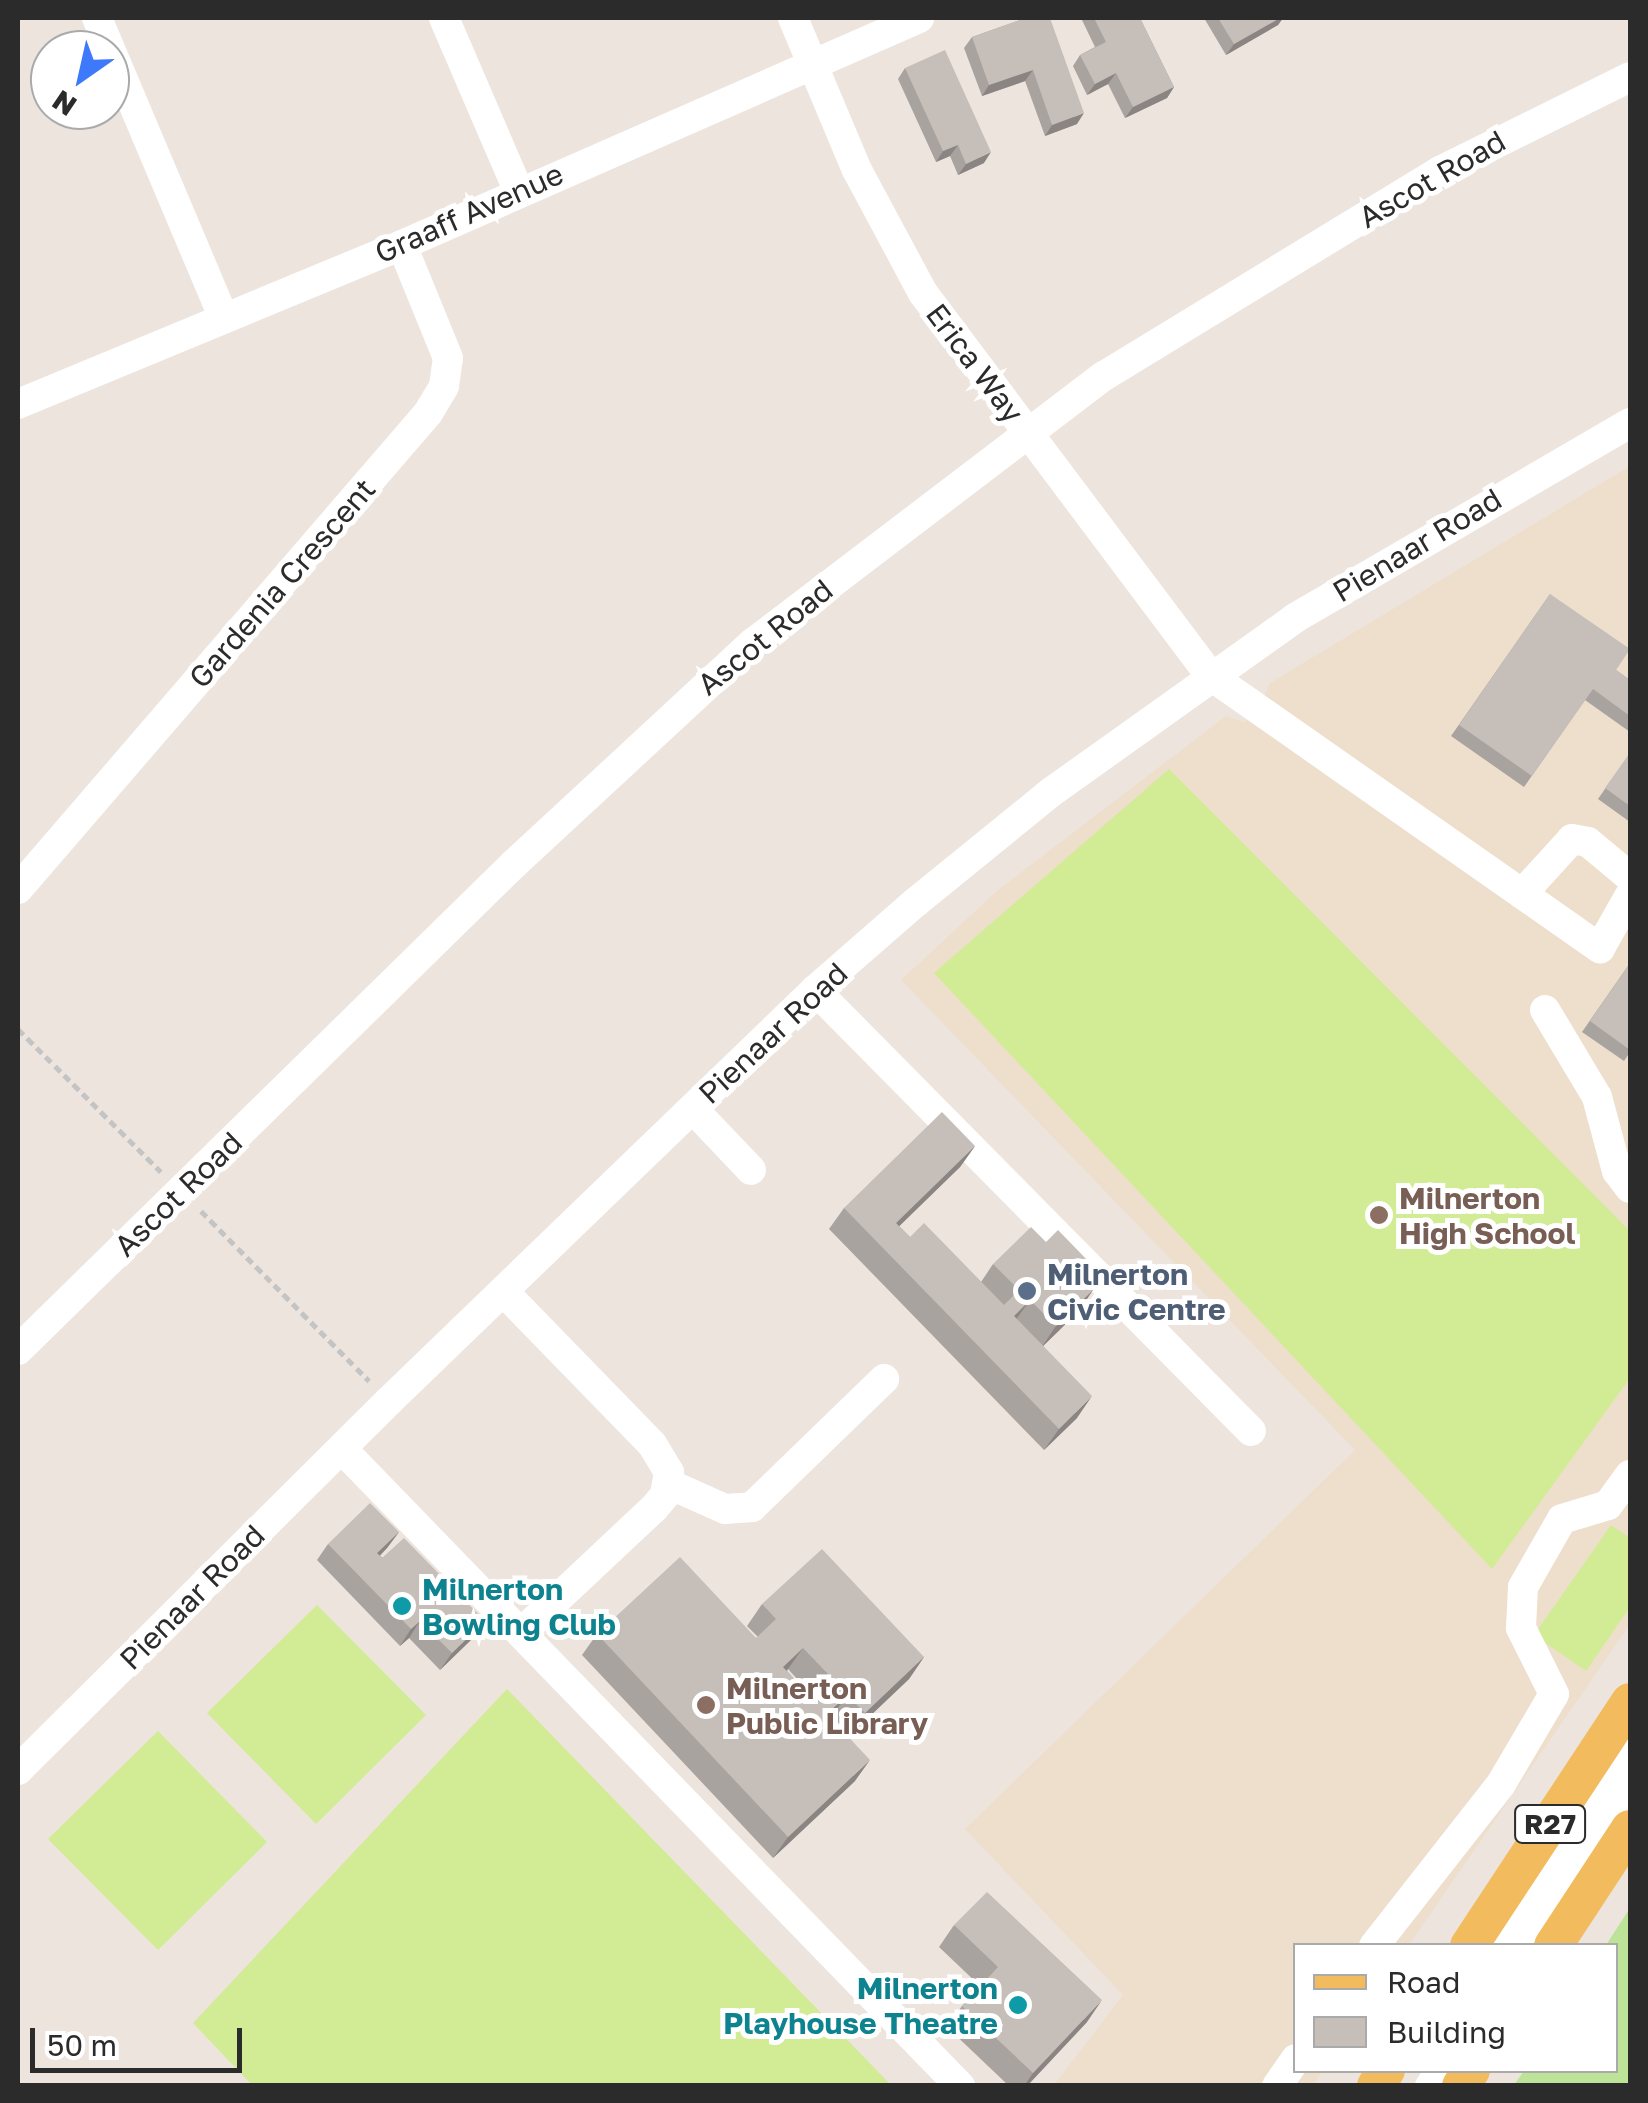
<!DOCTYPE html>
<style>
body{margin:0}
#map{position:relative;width:1648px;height:2103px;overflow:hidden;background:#ede4dd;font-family:"Golos Text",sans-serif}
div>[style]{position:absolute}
.education>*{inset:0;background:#eedfcc}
.green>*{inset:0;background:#bde399}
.pitch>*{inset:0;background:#d2eb95}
.path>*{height:5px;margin-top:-2.5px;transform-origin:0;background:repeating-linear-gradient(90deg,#c4c4c4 0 8px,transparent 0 13px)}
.minor>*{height:30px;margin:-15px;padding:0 15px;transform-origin:15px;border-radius:15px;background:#fff}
.major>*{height:38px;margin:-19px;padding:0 19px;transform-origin:19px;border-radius:19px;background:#f1bb5e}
.wall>*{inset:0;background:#a9a39f}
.shaded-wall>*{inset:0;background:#8a8582}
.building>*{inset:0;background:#c5beb9}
.dots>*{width:28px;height:28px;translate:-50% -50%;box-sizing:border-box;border:5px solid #fff;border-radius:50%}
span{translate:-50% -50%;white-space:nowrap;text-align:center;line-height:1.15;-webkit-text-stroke:10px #fff;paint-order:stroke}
.shield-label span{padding:2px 8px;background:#fff;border:2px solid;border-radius:8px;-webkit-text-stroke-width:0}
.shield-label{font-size:28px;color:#2b2b2b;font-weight:700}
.street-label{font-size:30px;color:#2b2b2b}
.education-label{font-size:30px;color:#785e54;font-weight:700}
.left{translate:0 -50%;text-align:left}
.service-label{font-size:30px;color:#4e5e75;font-weight:700}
.culture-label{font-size:30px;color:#0d838f;font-weight:700}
.right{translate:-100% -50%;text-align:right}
.frame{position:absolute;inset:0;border:20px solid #2b2b2b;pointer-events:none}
.legend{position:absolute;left:1293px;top:1943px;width:325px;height:130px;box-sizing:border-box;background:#fff;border:2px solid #aaa;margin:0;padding:12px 18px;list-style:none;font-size:30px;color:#2b2b2b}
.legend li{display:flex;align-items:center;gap:20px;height:50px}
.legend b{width:50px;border:2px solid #aaa}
.north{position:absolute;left:30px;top:30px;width:100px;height:100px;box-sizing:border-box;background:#fff;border:2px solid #aaa;border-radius:50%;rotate:214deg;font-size:28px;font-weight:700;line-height:40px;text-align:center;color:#2b2b2b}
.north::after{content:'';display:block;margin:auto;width:35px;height:45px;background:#3d79fa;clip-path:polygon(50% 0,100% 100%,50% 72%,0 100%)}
.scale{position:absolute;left:30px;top:2028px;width:212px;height:45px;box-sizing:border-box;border:5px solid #2b2b2b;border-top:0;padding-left:12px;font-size:30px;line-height:35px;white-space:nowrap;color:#2b2b2b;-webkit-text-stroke:8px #fff;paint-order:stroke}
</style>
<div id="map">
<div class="education">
<div style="clip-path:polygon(1630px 466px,1630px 1624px,1409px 1945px,1296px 1946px,1296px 2070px,1323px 2071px,1313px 2085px,1054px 2085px,1123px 1995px,965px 1829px,1355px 1450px,901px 980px,998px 890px,1226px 716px,1244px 722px,1258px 714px,1270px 683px)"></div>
</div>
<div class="green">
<div style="clip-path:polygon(1630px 1908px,1630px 2085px,1514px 2085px,1524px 2071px,1616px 2070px,1616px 1946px,1606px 1945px)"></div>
</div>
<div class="pitch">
<div style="clip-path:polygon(1169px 769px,1630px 1231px,1630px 1378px,1492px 1569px,934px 973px)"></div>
<div style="clip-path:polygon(1611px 1525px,1630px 1538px,1630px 1607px,1586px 1671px,1534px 1635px)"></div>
<div style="clip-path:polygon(317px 1605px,426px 1715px,316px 1824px,207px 1713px)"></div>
<div style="clip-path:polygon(507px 1689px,891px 2085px,252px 2085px,193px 2023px)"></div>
<div style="clip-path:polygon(158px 1731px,267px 1842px,158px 1950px,48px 1839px)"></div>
</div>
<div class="path">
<div style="left:18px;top:1029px;width:202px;rotate:45deg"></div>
<div style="left:201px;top:1211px;width:239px;rotate:45.3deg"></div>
</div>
<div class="minor">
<div style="left:97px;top:18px;width:324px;rotate:67.1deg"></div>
<div style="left:444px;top:18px;width:187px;rotate:66.7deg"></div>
<div style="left:793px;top:18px;width:165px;rotate:67.2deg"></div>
<div style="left:857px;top:170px;width:140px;rotate:61.8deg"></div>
<div style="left:923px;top:293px;width:479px;rotate:53.1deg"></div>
<div style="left:1211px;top:676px;width:475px;rotate:35deg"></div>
<div style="left:1600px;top:948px;width:61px;rotate:-60.5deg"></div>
<div style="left:18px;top:404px;width:416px;rotate:-22.5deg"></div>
<div style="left:402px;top:245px;width:565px;rotate:-23.7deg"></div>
<div style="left:18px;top:889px;width:628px;rotate:-49.26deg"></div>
<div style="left:428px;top:413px;width:31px;rotate:-59deg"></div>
<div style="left:444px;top:386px;width:28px;rotate:-82deg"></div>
<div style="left:448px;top:358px;width:122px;rotate:-112.2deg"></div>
<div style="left:1522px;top:894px;width:74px;rotate:-47.7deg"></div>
<div style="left:1572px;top:839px;width:16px;rotate:11deg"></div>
<div style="left:1588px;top:842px;width:55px;rotate:39.8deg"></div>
<div style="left:815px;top:990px;width:620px;rotate:45.33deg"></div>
<div style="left:1545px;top:1010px;width:101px;rotate:59.1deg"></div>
<div style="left:1597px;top:1097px;width:77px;rotate:74.9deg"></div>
<div style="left:1617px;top:1171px;width:21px;rotate:53deg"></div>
<div style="left:693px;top:1109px;width:84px;rotate:46.4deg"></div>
<div style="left:504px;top:1292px;width:212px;rotate:45.8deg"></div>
<div style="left:652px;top:1444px;width:33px;rotate:59deg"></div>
<div style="left:669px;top:1472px;width:23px;rotate:100deg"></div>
<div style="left:665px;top:1495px;width:17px;rotate:130deg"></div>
<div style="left:654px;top:1508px;width:181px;rotate:136.8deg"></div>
<div style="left:18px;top:1350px;width:694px;rotate:-44.42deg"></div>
<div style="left:514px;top:864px;width:326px;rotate:-42.8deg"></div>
<div style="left:753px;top:643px;width:441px;rotate:-37.3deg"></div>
<div style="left:1104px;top:376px;width:394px;rotate:-31.4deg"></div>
<div style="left:1440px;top:171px;width:212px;rotate:-26.3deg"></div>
<div style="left:342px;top:1449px;width:888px;rotate:45.87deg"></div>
<div style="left:669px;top:1484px;width:61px;rotate:24.1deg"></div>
<div style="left:725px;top:1509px;width:27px;rotate:-4deg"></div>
<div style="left:752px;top:1507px;width:184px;rotate:-44.1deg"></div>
<div style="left:18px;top:1770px;width:523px;rotate:-44.85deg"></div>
<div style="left:389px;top:1401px;width:592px;rotate:-43.97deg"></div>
<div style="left:815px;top:990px;width:134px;rotate:-41.1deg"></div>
<div style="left:916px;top:902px;width:173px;rotate:-39.1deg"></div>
<div style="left:1050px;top:793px;width:301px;rotate:-35.5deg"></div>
<div style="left:1295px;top:618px;width:388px;rotate:-30.2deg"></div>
<div style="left:1374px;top:1946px;width:206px;rotate:-51.9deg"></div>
<div style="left:1501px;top:1784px;width:104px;rotate:-59.5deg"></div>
<div style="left:1554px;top:1694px;width:74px;rotate:-116.6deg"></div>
<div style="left:1521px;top:1628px;width:41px;rotate:-87.2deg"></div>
<div style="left:1523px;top:1587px;width:78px;rotate:-60.2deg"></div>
<div style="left:1562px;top:1519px;width:48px;rotate:-16.9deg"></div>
<div style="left:1608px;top:1505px;width:37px;rotate:-54deg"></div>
<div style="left:1499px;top:1946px;width:239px;rotate:-56.8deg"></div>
<div style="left:1525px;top:1946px;width:192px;rotate:-56.9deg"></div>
<div style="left:1277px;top:2086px;width:33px;rotate:-55deg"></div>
<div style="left:1430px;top:2086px;width:19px;rotate:-55deg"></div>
</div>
<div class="major">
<div style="left:1469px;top:1946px;width:292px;rotate:-56.6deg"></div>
<div style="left:1553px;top:1946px;width:140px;rotate:-56.7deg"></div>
<div style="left:1376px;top:2086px;width:19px;rotate:-58deg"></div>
<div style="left:1461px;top:2086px;width:19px;rotate:-58deg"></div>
</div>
<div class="wall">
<div style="clip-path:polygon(1026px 18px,1077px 124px,1045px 136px,1025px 81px,982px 96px,964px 48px,972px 37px)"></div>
<div style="clip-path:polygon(1081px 18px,1140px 18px,1174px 87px,1167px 98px,1125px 118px,1108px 84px,1087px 95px,1073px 66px,1080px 55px,1095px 47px)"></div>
<div style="clip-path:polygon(1204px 18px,1283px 18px,1278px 25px,1226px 55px)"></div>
<div style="clip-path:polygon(905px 68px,984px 163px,958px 175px,950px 156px,936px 162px,898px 79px)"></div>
<div style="clip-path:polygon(1550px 594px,1616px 670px,1630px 680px,1630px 732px,1585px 700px,1524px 787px,1451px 736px)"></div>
<div style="clip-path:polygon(1630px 753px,1630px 822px,1598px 799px)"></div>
<div style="clip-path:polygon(1630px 963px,1630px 1052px,1624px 1061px,1582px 1032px)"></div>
<div style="clip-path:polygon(975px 1146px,960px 1167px,899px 1226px,910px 1237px,981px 1282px,993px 1264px,1081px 1278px,1093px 1290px,1078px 1312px,1043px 1346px,1077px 1418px,1044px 1450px,829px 1229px,844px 1208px)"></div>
<div style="clip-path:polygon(399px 1532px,387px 1548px,380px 1556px,485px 1621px,474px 1637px,440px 1670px,409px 1638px,400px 1646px,317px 1560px,328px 1544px)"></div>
<div style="clip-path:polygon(evenodd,762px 1604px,924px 1657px,909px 1679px,850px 1735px,832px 1716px,831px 1718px,855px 1781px,773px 1858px,582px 1655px,597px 1634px,756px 1638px,758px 1637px,747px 1626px,762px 1604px,788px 1669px,809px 1692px,807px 1693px,787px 1671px,788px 1669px)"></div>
<div style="clip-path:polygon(954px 1925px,1087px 2022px,1027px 2086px,1009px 2086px,947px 2027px,962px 2006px,980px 1986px,939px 1947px)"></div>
</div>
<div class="shaded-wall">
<div style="clip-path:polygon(1280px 18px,1283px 18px,1278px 25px,1226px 55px,1234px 44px)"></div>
<div style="clip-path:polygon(1033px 70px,1025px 81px,982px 96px,989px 85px)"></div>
<div style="clip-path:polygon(1116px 73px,1108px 84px,1087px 95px,1095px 84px)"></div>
<div style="clip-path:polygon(1174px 87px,1167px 98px,1125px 118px,1133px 107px)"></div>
<div style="clip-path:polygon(1084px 113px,1077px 124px,1045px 136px,1052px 125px)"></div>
<div style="clip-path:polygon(958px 145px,950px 156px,936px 162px,943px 151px)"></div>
<div style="clip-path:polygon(991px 152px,984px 163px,958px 175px,966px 164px)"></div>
<div style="clip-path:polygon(975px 1146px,960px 1167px,881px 1244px,896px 1223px)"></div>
<div style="clip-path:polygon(1093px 1290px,1078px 1312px,1041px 1348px,1056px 1326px)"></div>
<div style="clip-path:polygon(1030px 1300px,1015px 1321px,1014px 1316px)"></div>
<div style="clip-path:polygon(1092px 1396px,1077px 1418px,1044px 1450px,1059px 1429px)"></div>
<div style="clip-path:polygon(399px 1532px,387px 1548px,366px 1569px,377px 1553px)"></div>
<div style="clip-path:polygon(420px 1621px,409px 1638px,400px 1646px,411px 1629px)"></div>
<div style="clip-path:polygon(485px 1621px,474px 1637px,440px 1670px,452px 1653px)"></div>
<div style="clip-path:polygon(803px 1648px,788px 1669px,768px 1688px,783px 1667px)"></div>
<div style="clip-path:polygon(924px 1657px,909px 1679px,850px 1735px,865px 1713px)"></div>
<div style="clip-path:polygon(847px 1695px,832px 1716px,812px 1735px,827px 1714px)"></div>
<div style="clip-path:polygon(870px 1760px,855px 1781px,773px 1858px,788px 1837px)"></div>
<div style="clip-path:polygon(1102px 2000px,1087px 2022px,1027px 2086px,1024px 2086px,1033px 2073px)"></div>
</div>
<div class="building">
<div style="clip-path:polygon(1026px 18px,1050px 18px,1084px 113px,1052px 125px,1033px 70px,989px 85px,972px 37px)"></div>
<div style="clip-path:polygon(1094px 18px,1140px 18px,1174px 87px,1133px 107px,1116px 73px,1095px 84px,1080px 55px,1106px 42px)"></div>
<div style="clip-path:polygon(1218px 18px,1280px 18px,1234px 44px)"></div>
<div style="clip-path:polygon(945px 50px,991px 152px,966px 164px,958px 145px,943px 151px,905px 68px)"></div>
<div style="clip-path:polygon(1550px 594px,1630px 649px,1616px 670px,1630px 680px,1630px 716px,1593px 689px,1532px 776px,1459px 725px)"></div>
<div style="clip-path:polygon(1630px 753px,1630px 806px,1605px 788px)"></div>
<div style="clip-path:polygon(1630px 963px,1630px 1050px,1590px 1021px)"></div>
<div style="clip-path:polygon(942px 1112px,975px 1146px,896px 1223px,910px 1237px,924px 1223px,1004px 1305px,1019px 1290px,993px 1264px,1031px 1227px,1046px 1242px,1058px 1230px,1091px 1264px,1079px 1276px,1093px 1290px,1056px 1326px,1030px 1300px,1014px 1316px,1092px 1396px,1059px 1429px,844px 1208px)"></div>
<div style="clip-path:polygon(370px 1503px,399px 1532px,377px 1553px,382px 1558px,404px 1538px,485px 1621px,452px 1653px,420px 1621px,411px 1629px,328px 1544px)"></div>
<div style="clip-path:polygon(evenodd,822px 1549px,924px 1657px,865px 1713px,847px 1695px,827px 1714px,870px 1760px,788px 1837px,597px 1634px,680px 1557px,756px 1638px,776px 1619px,762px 1604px,822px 1549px,803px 1648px,828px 1674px,807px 1693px,783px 1667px,803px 1648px)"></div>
<div style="clip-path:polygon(987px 1892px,1102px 2000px,1033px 2073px,962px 2006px,998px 1967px,954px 1925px)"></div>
</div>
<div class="dots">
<div style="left:1379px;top:1215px;background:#8d6e63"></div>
<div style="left:1027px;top:1291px;background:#5c6f8a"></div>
<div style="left:402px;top:1606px;background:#0f9aa8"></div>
<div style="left:706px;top:1705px;background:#8d6e63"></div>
<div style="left:1018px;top:2005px;background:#0f9aa8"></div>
</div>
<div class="shield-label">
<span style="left:1550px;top:1824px">R27</span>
</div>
<div class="street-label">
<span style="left:1432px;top:179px;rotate:-30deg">Ascot Road</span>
<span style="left:469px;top:213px;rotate:-24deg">Graaff Avenue</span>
<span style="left:975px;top:363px;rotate:53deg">Erica Way</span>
<span style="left:1417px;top:545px;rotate:-31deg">Pienaar Road</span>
<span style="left:282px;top:583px;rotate:-49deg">Gardenia Crescent</span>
<span style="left:765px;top:637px;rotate:-39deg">Ascot Road</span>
<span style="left:773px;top:1033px;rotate:-43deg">Pienaar Road</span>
<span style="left:178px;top:1194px;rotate:-44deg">Ascot Road</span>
<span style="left:192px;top:1597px;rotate:-45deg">Pienaar Road</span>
</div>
<div class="education-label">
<span class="left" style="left:1399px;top:1215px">Milnerton<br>High School</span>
<span class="left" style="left:726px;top:1705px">Milnerton<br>Public Library</span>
</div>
<div class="service-label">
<span class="left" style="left:1047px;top:1291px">Milnerton<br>Civic Centre</span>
</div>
<div class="culture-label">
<span class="left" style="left:422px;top:1606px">Milnerton<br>Bowling Club</span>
<span class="right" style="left:998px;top:2005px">Milnerton<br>Playhouse Theatre</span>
</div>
<div class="frame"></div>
<ul class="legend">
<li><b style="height:12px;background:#f1bb5e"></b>Road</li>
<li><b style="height:28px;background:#c5beb9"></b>Building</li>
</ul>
<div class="north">N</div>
<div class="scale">50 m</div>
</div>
